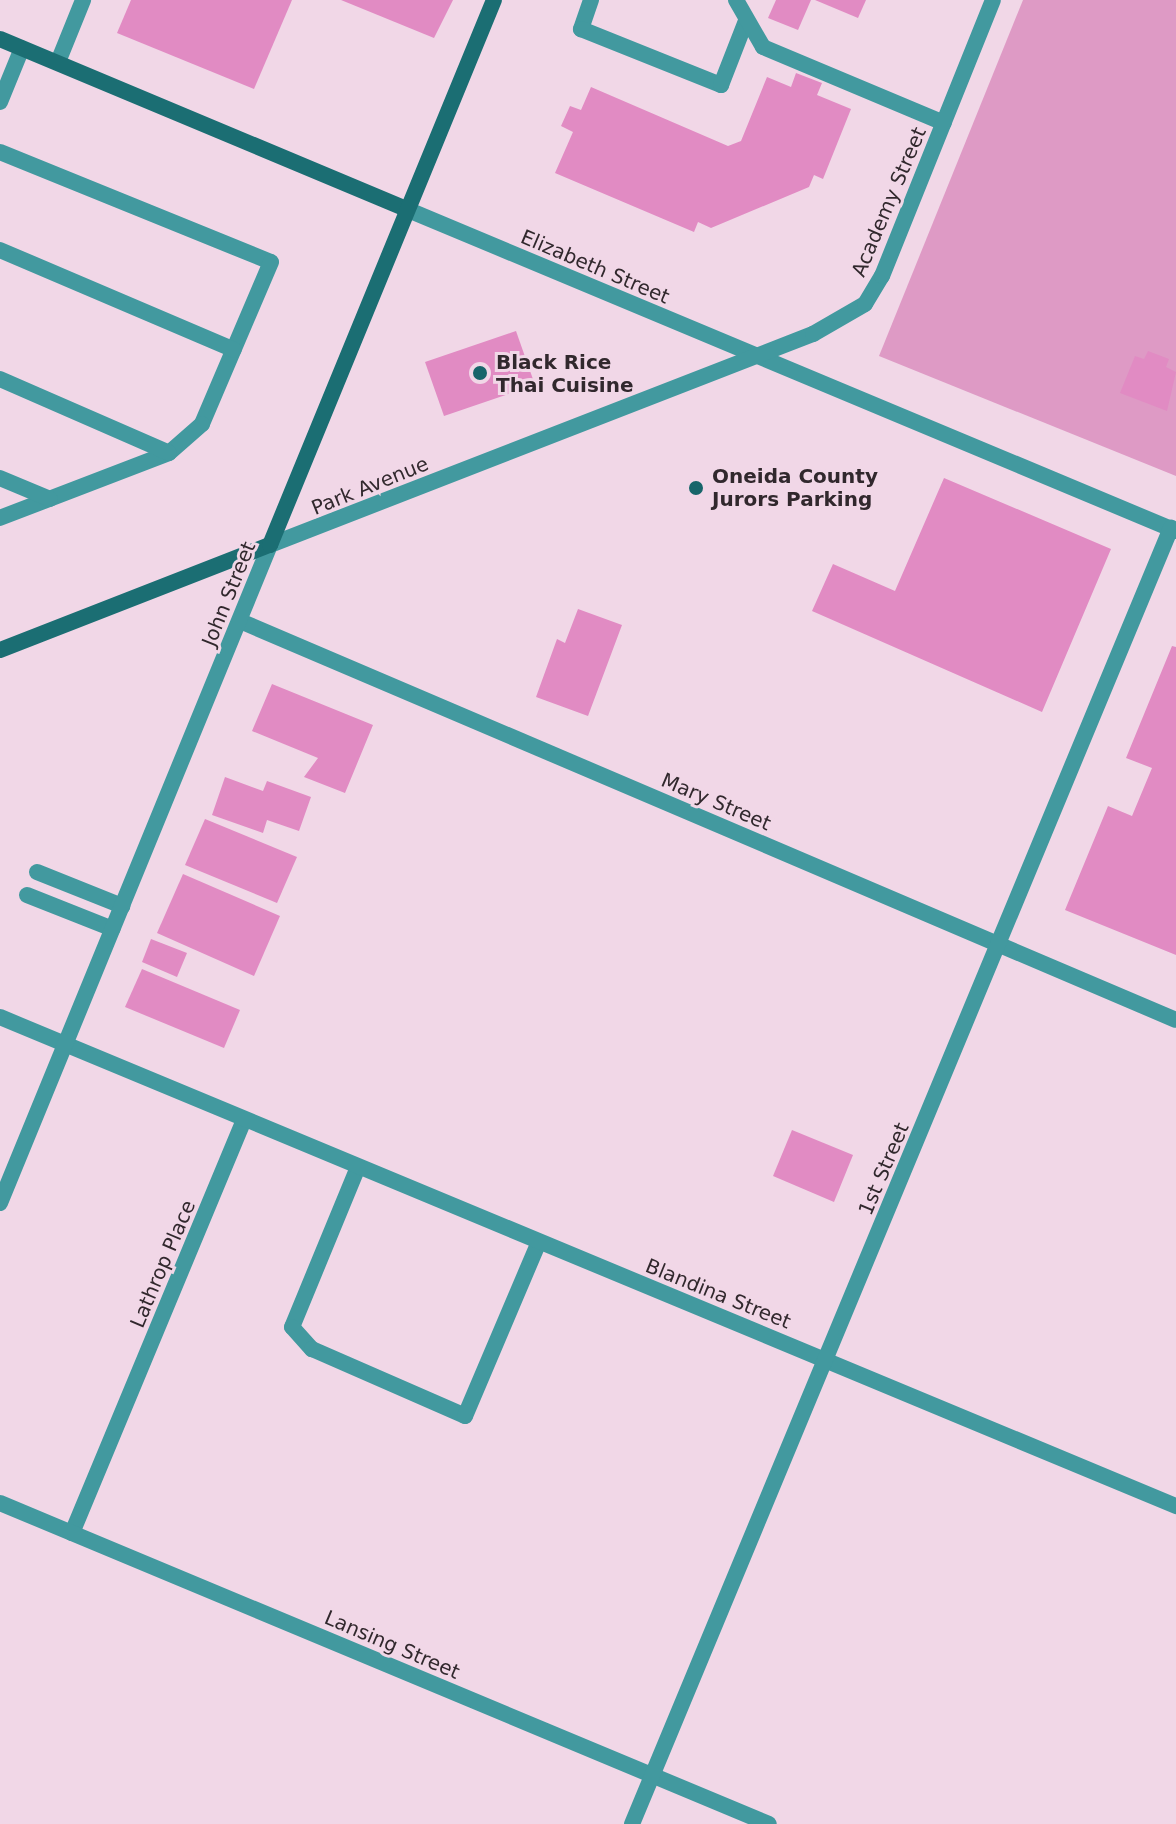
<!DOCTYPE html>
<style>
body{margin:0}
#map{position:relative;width:1176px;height:1824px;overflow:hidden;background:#f1d7e7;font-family:"DejaVu Sans",sans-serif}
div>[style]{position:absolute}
.green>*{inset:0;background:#de9ac5}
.building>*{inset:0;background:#e18bc3}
.lane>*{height:16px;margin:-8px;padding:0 8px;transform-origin:8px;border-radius:8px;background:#42999f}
.street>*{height:16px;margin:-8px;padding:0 8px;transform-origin:8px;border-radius:8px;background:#42999f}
.secondary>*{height:16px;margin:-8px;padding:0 8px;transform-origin:8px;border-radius:8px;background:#1b6e73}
.dots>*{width:22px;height:22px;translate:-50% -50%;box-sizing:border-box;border:4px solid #f1d7e7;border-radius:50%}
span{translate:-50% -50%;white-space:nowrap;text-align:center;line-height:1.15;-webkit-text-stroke:6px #f1d7e7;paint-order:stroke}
.street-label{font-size:20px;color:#31282d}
.poi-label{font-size:20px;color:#31282d;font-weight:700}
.left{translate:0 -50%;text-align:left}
</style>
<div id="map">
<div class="green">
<div style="clip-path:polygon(1023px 0,1176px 0,1176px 476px,879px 356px)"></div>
</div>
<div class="building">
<div style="clip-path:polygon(131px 0,292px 0,254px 89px,117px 33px)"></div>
<div style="clip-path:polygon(341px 0,453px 0,434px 38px)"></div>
<div style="clip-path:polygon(776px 0,811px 0,798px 30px,768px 18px)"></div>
<div style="clip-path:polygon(815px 0,866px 0,858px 18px)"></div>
<div style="clip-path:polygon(796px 73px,822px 83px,817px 95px,851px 109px,823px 179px,814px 175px,809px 187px,711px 228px,698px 222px,694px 232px,555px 173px,573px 132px,561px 126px,570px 106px,581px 110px,591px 87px,728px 146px,741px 141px,767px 77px,791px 87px)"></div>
<div style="clip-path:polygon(516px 331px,535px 385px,444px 416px,425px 362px)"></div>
<div style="clip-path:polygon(1148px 351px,1169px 359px,1166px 367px,1176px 372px,1167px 411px,1120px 393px,1135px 356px,1144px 359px)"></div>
<div style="clip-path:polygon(944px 478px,1111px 549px,1042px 712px,812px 611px,833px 564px,895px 591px)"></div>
<div style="clip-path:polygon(578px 609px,622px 625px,588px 716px,536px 697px,557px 639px,565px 643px)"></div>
<div style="clip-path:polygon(1172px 646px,1176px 647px,1176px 955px,1065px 910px,1108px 806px,1132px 816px,1152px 768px,1126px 758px)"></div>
<div style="clip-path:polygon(272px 684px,373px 725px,345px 793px,304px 777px,318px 758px,252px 731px)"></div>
<div style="clip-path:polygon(225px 777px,263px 791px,267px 781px,311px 797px,299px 831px,267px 820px,263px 833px,212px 815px)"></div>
<div style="clip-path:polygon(205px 819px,297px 857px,277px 903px,185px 865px)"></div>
<div style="clip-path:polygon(183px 874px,280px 916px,254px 976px,157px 933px)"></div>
<div style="clip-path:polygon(151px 939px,187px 953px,177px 977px,142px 962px)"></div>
<div style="clip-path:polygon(142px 969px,240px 1010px,224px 1048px,125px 1007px)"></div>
<div style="clip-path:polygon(792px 1130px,853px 1155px,834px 1202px,773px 1176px)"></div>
</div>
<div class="lane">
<div style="left:591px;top:0;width:31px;rotate:109deg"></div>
<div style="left:581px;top:29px;width:151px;rotate:21.8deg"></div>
<div style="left:721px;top:85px;width:69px;rotate:-68.7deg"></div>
<div style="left:736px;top:0;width:54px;rotate:60.1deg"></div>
<div style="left:763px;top:47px;width:196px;rotate:22.8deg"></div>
<div style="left:0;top:102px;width:58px;rotate:-67.8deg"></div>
<div style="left:0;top:152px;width:292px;rotate:22.1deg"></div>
<div style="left:271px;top:262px;width:176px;rotate:113.1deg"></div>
<div style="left:202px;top:424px;width:44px;rotate:138.7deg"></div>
<div style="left:169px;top:453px;width:181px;rotate:159deg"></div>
<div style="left:0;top:250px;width:254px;rotate:23.1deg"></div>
<div style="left:0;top:379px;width:184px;rotate:23.6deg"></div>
<div style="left:0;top:478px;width:54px;rotate:22.8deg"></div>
<div style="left:37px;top:872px;width:92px;rotate:21.8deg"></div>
<div style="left:27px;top:895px;width:92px;rotate:21.6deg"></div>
<div style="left:358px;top:1167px;width:173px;rotate:112.4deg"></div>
<div style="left:292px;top:1327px;width:30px;rotate:48deg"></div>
<div style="left:312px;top:1349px;width:167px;rotate:23.6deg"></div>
<div style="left:465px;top:1416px;width:189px;rotate:-67deg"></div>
<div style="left:72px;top:1533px;width:447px;rotate:-67.4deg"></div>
</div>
<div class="street">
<div style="left:58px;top:62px;width:67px;rotate:-68deg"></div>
<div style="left:406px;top:209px;width:835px;rotate:22.69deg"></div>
<div style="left:240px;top:621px;width:1017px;rotate:23.09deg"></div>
<div style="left:0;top:1017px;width:1274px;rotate:22.58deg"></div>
<div style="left:0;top:1203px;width:711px;rotate:-67.69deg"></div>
<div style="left:270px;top:545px;width:583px;rotate:-21.24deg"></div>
<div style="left:813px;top:334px;width:60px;rotate:-30deg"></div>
<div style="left:865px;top:304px;width:33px;rotate:-59deg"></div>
<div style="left:882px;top:276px;width:297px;rotate:-68.1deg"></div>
<div style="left:0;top:1503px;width:833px;rotate:22.66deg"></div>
<div style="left:632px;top:1824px;width:1404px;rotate:-67.42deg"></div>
</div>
<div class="secondary">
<div style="left:0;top:39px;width:440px;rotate:22.7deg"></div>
<div style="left:0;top:650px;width:290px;rotate:-21.3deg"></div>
<div style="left:270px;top:545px;width:589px;rotate:-67.66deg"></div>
</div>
<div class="dots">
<div style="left:480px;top:373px;background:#17656a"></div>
<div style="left:696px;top:488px;background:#17656a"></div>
</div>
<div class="street-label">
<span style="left:889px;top:202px;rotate:-67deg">Academy Street</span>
<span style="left:595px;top:267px;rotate:23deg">Elizabeth Street</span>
<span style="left:370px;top:486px;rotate:-22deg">Park Avenue</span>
<span style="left:229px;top:594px;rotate:-68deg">John Street</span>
<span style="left:716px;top:802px;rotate:23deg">Mary Street</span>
<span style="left:884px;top:1169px;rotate:-67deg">1st Street</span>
<span style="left:163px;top:1264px;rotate:-67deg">Lathrop Place</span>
<span style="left:718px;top:1294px;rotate:22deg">Blandina Street</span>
<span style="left:392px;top:1645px;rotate:23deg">Lansing Street</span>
</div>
<div class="poi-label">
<span class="left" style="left:496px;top:374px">Black Rice<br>Thai Cuisine</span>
<span class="left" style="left:712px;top:488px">Oneida County<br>Jurors Parking</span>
</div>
</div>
